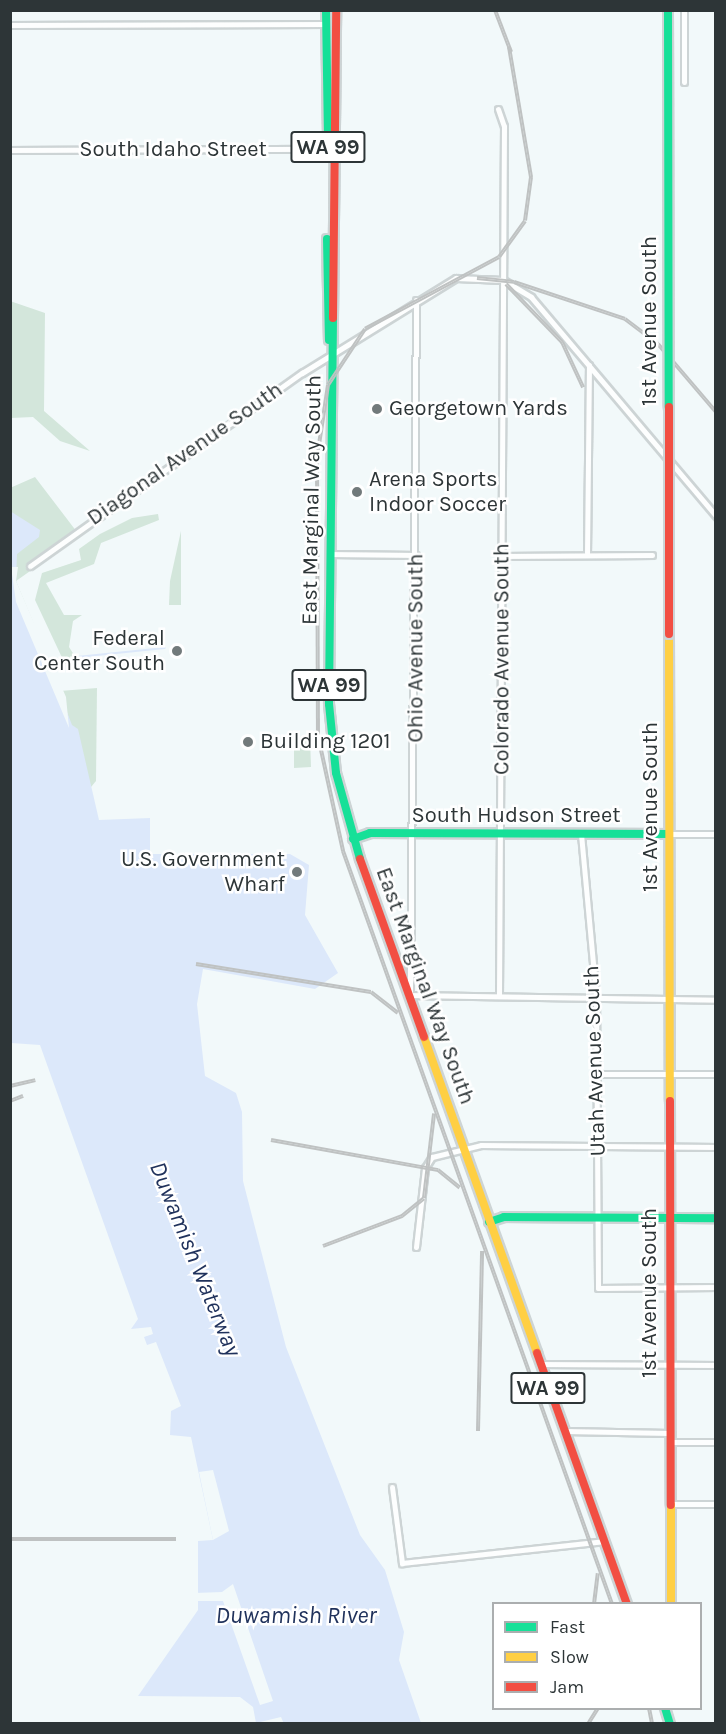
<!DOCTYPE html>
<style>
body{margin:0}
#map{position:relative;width:726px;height:1734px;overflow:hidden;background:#f2f9fa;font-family:Karla,sans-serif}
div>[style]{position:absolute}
.green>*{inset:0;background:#d3e6db}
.water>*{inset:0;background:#dce8fa}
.pier>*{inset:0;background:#f2f9fa}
.stream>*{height:1.5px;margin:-0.75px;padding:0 0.75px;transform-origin:0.75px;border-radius:0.75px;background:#dce8fa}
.roads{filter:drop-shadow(2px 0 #cdd4d5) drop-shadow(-2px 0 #cdd4d5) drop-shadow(0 2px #cdd4d5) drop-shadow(0 -2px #cdd4d5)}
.street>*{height:5px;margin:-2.5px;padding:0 2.5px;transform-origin:2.5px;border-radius:2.5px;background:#fdfefe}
.fast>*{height:8px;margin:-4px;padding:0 4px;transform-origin:4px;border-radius:4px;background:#16e098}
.slow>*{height:8px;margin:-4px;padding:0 4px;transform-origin:4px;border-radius:4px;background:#ffcf43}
.jam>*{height:8px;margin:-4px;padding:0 4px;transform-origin:4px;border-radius:4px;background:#f24e42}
.rail>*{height:4px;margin-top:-2px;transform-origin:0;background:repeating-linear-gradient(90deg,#fff 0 4.5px,#bfc2c2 0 9px);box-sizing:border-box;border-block:2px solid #bfc2c2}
.bridges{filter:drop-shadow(2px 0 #cdd4d5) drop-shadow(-2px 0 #cdd4d5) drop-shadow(0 2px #cdd4d5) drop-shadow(0 -2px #cdd4d5)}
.fast-bridge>*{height:8px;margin:-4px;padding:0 4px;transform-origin:4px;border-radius:4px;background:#16e098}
.jam-bridge>*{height:8px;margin:-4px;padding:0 4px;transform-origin:4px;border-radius:4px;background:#f24e42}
.dots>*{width:16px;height:16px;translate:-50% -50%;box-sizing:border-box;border:3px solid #fff;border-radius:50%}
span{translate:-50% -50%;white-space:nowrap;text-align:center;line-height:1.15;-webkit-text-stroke:5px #fff;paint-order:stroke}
.shield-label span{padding:2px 4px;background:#fff;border:2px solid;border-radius:4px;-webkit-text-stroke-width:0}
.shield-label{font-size:21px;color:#2d3537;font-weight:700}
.street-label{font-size:22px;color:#2d3537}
.poi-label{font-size:22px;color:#2d3537}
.left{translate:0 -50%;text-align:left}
.right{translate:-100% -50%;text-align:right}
.water-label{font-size:24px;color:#20325c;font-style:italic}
.frame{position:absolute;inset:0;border:12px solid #2d3537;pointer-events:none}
.legend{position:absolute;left:492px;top:1602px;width:210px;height:108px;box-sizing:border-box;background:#fff;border:2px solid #abaeaf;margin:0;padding:8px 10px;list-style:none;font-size:18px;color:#2d3537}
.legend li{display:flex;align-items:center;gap:12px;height:30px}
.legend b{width:30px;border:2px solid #abaeaf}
</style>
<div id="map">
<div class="green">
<div style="clip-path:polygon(10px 301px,45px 313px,44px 411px,90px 451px,60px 441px,33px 417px,11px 418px)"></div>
<div style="clip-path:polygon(35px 477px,80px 536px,16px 581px,34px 624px,11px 607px,10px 488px)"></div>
<div style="clip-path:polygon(158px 514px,159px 520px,101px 543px,94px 564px,46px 583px,64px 615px,82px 615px,73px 621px,69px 647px,78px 661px,65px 664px,35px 600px,42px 573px,81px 560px,79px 549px,100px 534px,132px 518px)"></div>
<div style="clip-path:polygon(181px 531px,181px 605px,169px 605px,170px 581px)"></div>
<div style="clip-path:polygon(97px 688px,96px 781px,91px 787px,60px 691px)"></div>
<div style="clip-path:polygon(294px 738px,310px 738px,311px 767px,294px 768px)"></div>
</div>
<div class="water">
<div style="clip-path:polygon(10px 511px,40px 530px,39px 537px,17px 554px,16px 581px,72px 725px,78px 729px,99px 820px,150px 818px,150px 854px,290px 854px,309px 865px,305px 915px,338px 973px,315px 989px,203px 969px,197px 1004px,205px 1076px,236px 1093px,242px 1112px,243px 1181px,286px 1347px,360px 1535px,385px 1570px,404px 1632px,399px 1660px,421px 1723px,284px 1724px,281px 1717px,256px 1723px,253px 1707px,240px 1697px,138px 1696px,198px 1610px,198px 1541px,213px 1540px,191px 1437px,170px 1435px,171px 1411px,181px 1406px,156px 1342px,147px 1345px,144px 1337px,153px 1334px,151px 1327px,131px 1329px,138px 1319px,40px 1045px,11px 1043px)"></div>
</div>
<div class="pier">
<div style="clip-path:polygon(11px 567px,18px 567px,16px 581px,66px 697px,69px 728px,16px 602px)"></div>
<div style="clip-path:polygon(213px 1470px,229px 1531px,213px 1540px,199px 1472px)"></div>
<div style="clip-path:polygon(233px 1584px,273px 1701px,260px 1705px,223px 1601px,195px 1601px,195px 1593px,222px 1592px)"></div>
</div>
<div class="stream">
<div style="left:77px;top:657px;width:88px;rotate:-5.8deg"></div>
</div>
<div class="roads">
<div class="street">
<div style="left:10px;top:25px;width:316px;rotate:-0.2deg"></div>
<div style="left:684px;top:82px;width:72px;rotate:-90deg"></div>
<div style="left:498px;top:109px;width:18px;rotate:71deg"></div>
<div style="left:504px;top:126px;width:869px;rotate:90.33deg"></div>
<div style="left:10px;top:150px;width:325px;rotate:-0.2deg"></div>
<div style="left:416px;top:300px;width:695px;rotate:90.49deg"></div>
<div style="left:410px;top:995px;width:306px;rotate:0.9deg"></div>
<div style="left:331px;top:554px;width:85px;rotate:0.7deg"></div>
<div style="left:587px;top:555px;width:190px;rotate:-89.4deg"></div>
<div style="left:502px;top:556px;width:150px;rotate:-0.4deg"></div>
<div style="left:30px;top:566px;width:334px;rotate:-35.4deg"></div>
<div style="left:302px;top:373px;width:181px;rotate:-31.7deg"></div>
<div style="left:456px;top:278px;width:47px;rotate:2.4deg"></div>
<div style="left:503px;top:280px;width:33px;rotate:31deg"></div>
<div style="left:531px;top:297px;width:287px;rotate:49.8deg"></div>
<div style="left:581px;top:834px;width:164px;rotate:84.7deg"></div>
<div style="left:596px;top:997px;width:291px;rotate:89.6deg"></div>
<div style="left:598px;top:1288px;width:118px;rotate:-0.5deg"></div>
<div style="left:669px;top:834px;width:47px"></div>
<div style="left:598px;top:1074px;width:118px"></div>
<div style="left:416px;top:1247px;width:80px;rotate:-83.5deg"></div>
<div style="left:425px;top:1168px;width:13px;rotate:-58deg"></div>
<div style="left:432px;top:1157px;width:50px;rotate:-13.8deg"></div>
<div style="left:481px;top:1145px;width:235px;rotate:0.5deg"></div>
<div style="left:540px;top:1364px;width:176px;rotate:0.3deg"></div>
<div style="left:565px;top:1431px;width:104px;rotate:1.1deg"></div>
<div style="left:669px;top:1442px;width:47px"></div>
<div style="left:392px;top:1487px;width:77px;rotate:82.5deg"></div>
<div style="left:402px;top:1563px;width:202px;rotate:-6.2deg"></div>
<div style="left:669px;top:1504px;width:47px"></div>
</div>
<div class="fast">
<div style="left:326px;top:10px;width:126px;rotate:89.1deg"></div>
<div style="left:327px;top:239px;width:101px;rotate:88.9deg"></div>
<div style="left:333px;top:318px;width:386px;rotate:90.6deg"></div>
<div style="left:329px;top:704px;width:69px;rotate:84.2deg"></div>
<div style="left:336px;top:773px;width:89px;rotate:74.4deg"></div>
<div style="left:353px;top:839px;width:18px;rotate:-19deg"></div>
<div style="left:370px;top:833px;width:299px;rotate:0.2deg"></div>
<div style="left:489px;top:1222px;width:16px;rotate:-18deg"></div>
<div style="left:504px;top:1217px;width:212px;rotate:0.3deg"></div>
<div style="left:665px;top:1708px;width:17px;rotate:73deg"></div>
</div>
<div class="slow">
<div style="left:669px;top:634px;width:467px;rotate:89.9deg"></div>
<div style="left:424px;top:1037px;width:336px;rotate:70.3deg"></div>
<div style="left:671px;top:1505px;width:99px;rotate:90deg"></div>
</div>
<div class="jam">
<div style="left:333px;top:318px;width:308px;rotate:-89.4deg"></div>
<div style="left:360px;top:859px;width:189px;rotate:70.2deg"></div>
<div style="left:670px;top:1101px;width:404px;rotate:89.9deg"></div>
<div style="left:537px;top:1353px;width:267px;rotate:70.3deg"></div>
</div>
</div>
<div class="rail">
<div style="left:495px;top:10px;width:45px;rotate:69.1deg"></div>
<div style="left:509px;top:47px;width:132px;rotate:80.4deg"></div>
<div style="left:531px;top:177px;width:44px;rotate:97.8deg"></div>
<div style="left:525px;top:221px;width:44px;rotate:125.8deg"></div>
<div style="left:499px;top:257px;width:152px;rotate:151.8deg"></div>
<div style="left:365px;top:329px;width:67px;rotate:123.5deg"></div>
<div style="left:328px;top:385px;width:74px;rotate:98.6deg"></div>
<div style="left:317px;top:458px;width:278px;rotate:89.8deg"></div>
<div style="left:318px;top:736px;width:118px;rotate:77.7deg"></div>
<div style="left:343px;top:851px;width:800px;rotate:70.34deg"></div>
<div style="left:477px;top:278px;width:37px;rotate:6deg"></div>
<div style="left:514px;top:282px;width:117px;rotate:18.4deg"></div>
<div style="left:625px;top:319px;width:41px;rotate:37.1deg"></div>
<div style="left:658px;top:344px;width:89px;rotate:49.5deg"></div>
<div style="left:506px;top:284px;width:81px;rotate:46deg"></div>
<div style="left:562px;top:342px;width:50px;rotate:65deg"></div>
<div style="left:196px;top:964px;width:177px;rotate:9.1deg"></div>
<div style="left:371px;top:992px;width:34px;rotate:38deg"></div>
<div style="left:10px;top:1086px;width:26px;rotate:-13deg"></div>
<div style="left:10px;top:1101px;width:14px;rotate:-21deg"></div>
<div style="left:271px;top:1140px;width:170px;rotate:10.2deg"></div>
<div style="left:438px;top:1170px;width:28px;rotate:39deg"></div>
<div style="left:323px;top:1246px;width:85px;rotate:-20.8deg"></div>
<div style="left:402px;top:1216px;width:28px;rotate:-39deg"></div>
<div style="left:424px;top:1198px;width:85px;rotate:-83.2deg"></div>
<div style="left:478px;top:1431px;width:180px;rotate:-88.7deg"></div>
<div style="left:10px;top:1539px;width:166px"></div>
<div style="left:594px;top:1604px;width:31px;rotate:-83deg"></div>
<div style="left:649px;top:1708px;width:16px;rotate:79deg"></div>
<div style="left:588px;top:1724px;width:19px;rotate:-58deg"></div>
</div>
<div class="bridges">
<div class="fast-bridge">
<div style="left:668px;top:10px;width:397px;rotate:89.9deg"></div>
</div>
<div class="jam-bridge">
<div style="left:669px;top:407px;width:227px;rotate:90deg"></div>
</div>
</div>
<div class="dots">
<div style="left:377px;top:409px;background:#727a7b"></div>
<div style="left:357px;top:492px;background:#727a7b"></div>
<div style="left:177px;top:651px;background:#727a7b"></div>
<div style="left:248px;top:742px;background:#727a7b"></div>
<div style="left:297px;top:872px;background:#727a7b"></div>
</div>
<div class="shield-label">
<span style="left:328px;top:147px">WA 99</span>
<span style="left:329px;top:685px">WA 99</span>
<span style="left:548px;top:1388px">WA 99</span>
</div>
<div class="street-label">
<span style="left:173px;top:150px">South Idaho Street</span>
<span style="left:650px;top:321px;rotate:-90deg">1st Avenue South</span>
<span style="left:185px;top:454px;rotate:-35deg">Diagonal Avenue South</span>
<span style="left:312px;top:500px;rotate:-89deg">East Marginal Way South</span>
<span style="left:416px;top:648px;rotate:-90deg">Ohio Avenue South</span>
<span style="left:502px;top:659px;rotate:-90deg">Colorado Avenue South</span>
<span style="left:651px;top:807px;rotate:-90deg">1st Avenue South</span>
<span style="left:516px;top:816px">South Hudson Street</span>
<span style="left:425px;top:986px;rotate:70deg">East Marginal Way South</span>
<span style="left:595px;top:1061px;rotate:-92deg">Utah Avenue South</span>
<span style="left:650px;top:1293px;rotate:-90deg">1st Avenue South</span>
</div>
<div class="poi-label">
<span class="left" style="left:389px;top:409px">Georgetown Yards</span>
<span class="left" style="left:369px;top:492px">Arena Sports<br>Indoor Soccer</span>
<span class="right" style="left:165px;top:651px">Federal<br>Center South</span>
<span class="left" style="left:260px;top:742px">Building 1201</span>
<span class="right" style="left:285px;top:872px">U.S. Government<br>Wharf</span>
</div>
<div class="water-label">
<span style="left:195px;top:1259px;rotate:68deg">Duwamish Waterway</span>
<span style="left:296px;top:1616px">Duwamish River</span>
</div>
<div class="frame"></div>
<ul class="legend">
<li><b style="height:8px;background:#16e098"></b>Fast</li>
<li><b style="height:8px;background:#ffcf43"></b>Slow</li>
<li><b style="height:8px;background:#f24e42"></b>Jam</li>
</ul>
</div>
